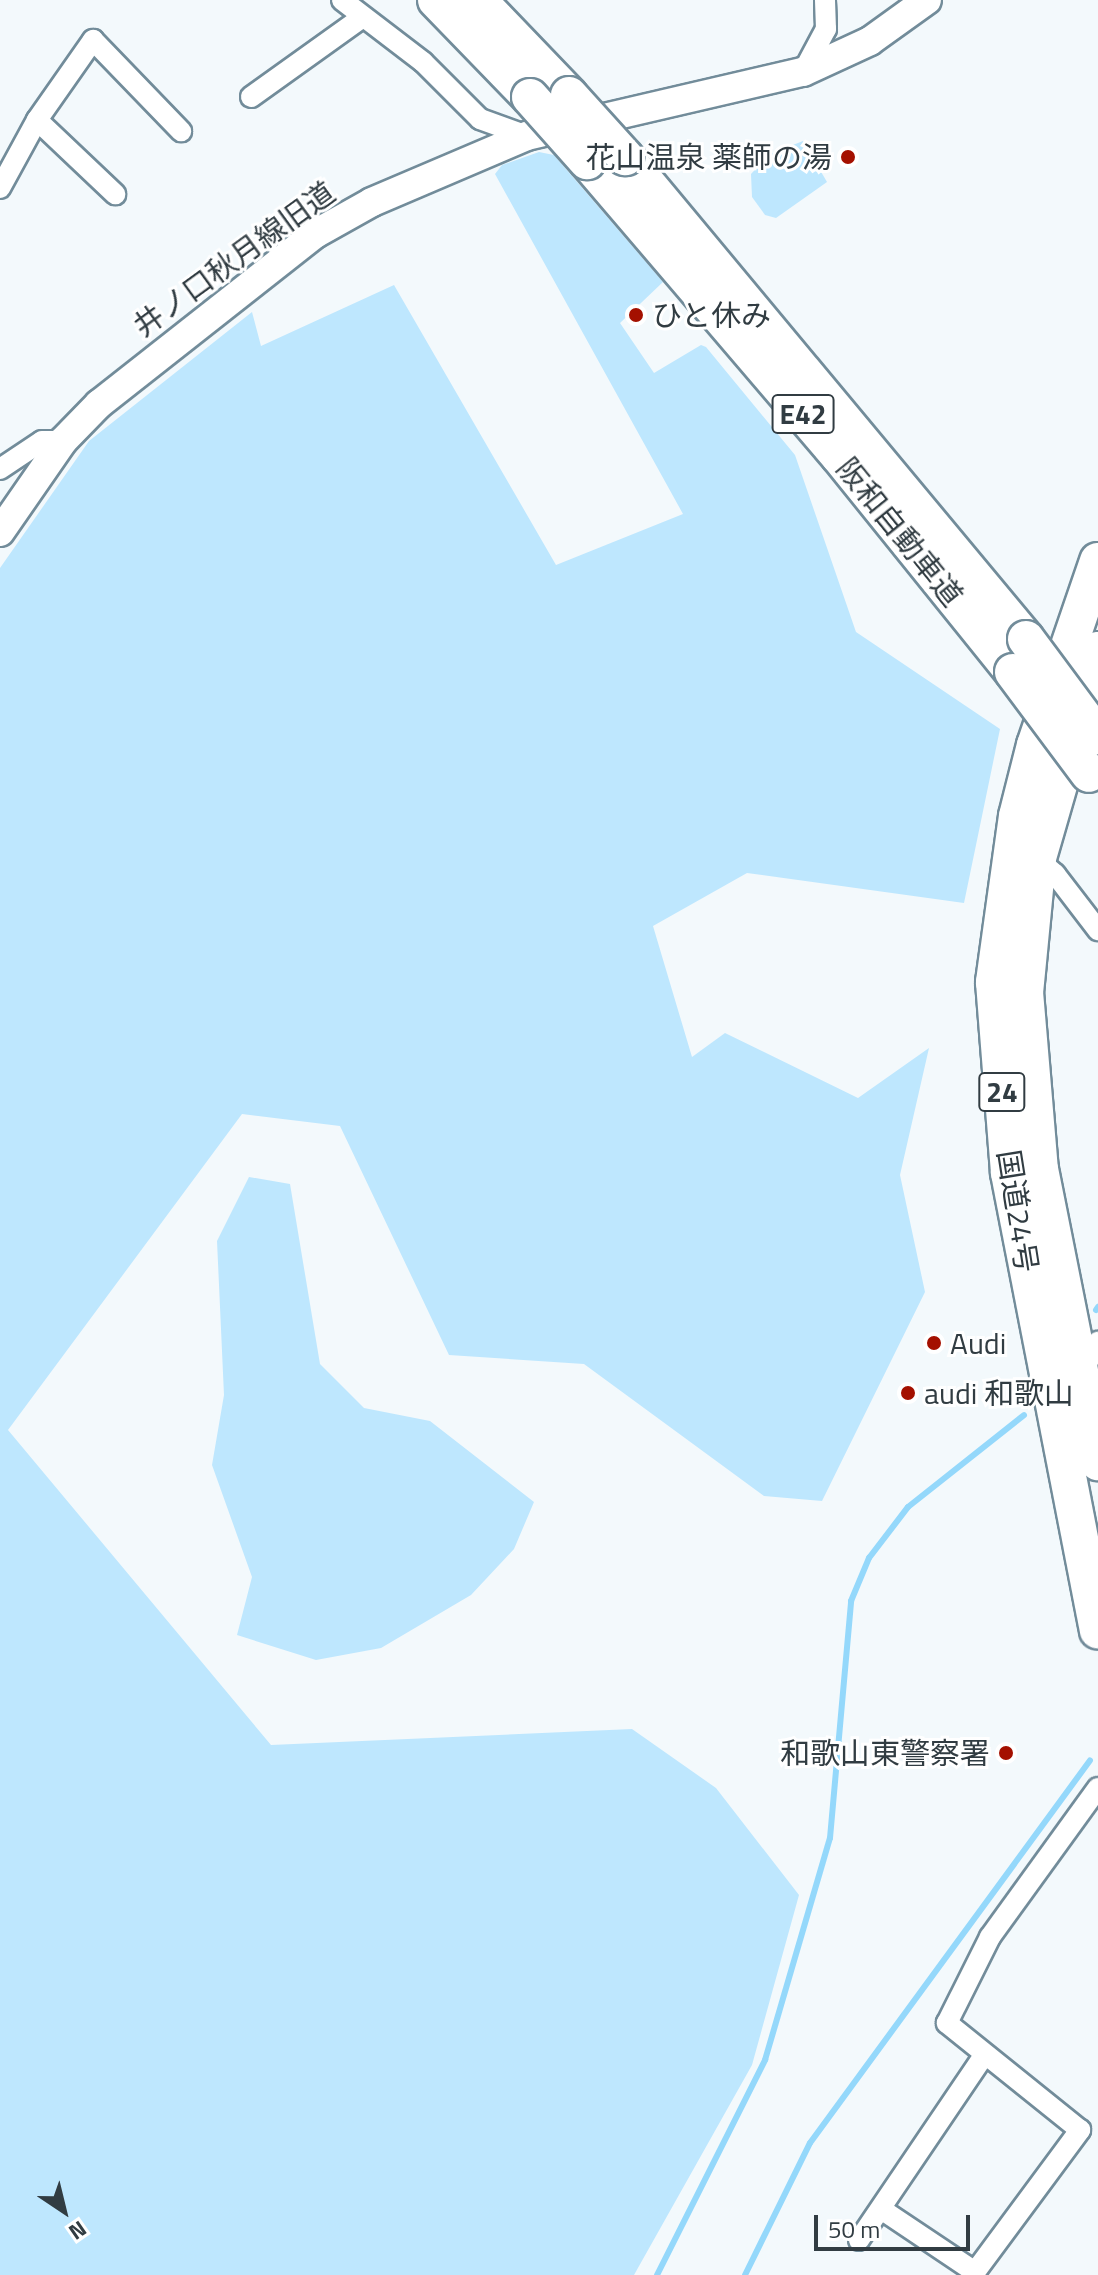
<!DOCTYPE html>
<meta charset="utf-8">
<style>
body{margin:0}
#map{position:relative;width:1098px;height:2275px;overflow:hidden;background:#f3f9fc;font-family:"Titillium Web","Noto Sans JP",sans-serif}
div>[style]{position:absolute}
.green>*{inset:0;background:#bee7fe}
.stream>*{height:6px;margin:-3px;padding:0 3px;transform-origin:3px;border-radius:3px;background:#94d8fb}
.roads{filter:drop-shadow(2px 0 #728c9a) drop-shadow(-2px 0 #728c9a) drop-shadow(0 2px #728c9a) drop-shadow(0 -2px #728c9a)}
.street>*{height:20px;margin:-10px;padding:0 10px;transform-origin:10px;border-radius:10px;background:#fff}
.secondary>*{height:28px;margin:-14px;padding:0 14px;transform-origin:14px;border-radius:14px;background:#fff}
.highway>*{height:36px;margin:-18px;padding:0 18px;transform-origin:18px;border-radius:18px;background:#fff}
.bridges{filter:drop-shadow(2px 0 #728c9a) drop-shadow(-2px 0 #728c9a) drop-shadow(0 2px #728c9a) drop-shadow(0 -2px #728c9a)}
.highway-bridge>*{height:36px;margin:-18px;padding:0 18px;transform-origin:18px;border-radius:18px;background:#fff}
.dots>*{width:22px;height:22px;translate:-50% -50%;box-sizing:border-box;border:4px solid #fff;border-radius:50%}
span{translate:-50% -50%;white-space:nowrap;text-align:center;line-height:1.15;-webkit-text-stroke:6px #fff;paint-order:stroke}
.shield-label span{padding:2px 6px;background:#fff;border:2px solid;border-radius:6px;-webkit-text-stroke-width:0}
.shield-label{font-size:28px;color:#313c42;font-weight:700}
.poi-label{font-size:30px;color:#313c42}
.right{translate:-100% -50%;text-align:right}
.left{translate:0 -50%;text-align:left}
.street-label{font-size:30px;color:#313c42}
.north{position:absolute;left:24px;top:2171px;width:80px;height:80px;-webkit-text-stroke:6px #fff;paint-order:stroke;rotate:145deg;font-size:22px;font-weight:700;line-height:32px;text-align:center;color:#313c42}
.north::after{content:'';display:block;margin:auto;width:28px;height:36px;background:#313c42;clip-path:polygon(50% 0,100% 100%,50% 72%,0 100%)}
.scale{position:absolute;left:814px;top:2215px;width:156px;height:36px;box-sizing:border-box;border:4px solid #313c42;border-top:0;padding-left:10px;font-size:24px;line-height:28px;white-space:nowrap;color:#313c42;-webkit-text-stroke:6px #fff;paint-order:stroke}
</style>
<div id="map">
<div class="green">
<div style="clip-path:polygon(803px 141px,827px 182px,776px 218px,765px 215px,752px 197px,751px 174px,770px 154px)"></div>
<div style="clip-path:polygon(539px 152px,554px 155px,663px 282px,620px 323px,654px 373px,701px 345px,706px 347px,795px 455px,856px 632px,1000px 729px,964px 903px,747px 873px,653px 926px,692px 1057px,725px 1033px,858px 1098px,929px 1048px,900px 1175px,925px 1292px,822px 1501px,764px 1496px,584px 1364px,449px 1355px,340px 1126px,242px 1114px,8px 1430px,271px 1745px,632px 1729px,716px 1788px,799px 1895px,752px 2065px,634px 2275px,0 2275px,0 568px,89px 441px,252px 312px,261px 346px,394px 285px,556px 565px,683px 514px,495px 174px,502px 165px)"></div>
<div style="clip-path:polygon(249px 1177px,290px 1184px,320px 1364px,364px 1408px,430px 1421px,534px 1502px,514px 1549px,471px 1595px,381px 1648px,316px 1660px,237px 1635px,252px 1577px,212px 1465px,224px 1395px,217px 1241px)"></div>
</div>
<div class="stream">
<div style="left:1096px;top:1310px;width:4px;rotate:-56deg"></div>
<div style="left:657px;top:2275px;width:241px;rotate:-63.3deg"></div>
<div style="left:765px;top:2060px;width:231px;rotate:-73.7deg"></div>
<div style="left:830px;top:1838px;width:238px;rotate:-84.9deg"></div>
<div style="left:851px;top:1601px;width:47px;rotate:-67.3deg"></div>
<div style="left:869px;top:1558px;width:64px;rotate:-52.6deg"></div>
<div style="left:908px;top:1507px;width:148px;rotate:-38.4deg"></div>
<div style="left:745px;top:2275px;width:147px;rotate:-63.8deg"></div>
<div style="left:810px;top:2143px;width:474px;rotate:-53.8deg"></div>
</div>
<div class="roads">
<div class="street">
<div style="left:342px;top:0;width:102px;rotate:37.4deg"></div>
<div style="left:423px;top:62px;width:81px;rotate:45deg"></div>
<div style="left:480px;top:119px;width:50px;rotate:19.9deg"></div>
<div style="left:803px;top:72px;width:49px;rotate:-61.9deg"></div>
<div style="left:826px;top:29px;width:29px;rotate:-92deg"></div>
<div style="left:251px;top:97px;width:134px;rotate:-35.6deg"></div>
<div style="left:37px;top:120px;width:108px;rotate:43.5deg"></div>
<div style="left:0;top:188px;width:77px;rotate:-61.4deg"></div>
<div style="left:37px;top:120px;width:98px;rotate:-55deg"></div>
<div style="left:93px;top:40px;width:127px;rotate:46deg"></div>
<div style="left:0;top:469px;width:50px;rotate:-33.7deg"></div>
<div style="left:42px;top:441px;width:21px"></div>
<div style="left:1036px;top:858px;width:25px;rotate:40deg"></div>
<div style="left:1055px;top:874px;width:71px;rotate:52.5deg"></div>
<div style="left:1083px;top:1371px;width:33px;rotate:-63deg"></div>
<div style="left:881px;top:2209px;width:113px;rotate:33.8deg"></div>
<div style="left:975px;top:2272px;width:177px;rotate:-53.5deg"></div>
<div style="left:1080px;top:2130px;width:171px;rotate:-141.2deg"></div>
<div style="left:947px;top:2023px;width:96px;rotate:-63.4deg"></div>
<div style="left:990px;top:1937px;width:184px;rotate:-54.1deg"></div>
<div style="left:859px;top:2240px;width:221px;rotate:-55.9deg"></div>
</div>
<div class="secondary">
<div style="left:0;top:532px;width:111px;rotate:-55.3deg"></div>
<div style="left:63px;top:441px;width:52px;rotate:-45.8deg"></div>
<div style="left:99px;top:404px;width:275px;rotate:-38.2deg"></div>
<div style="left:315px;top:234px;width:65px;rotate:-29.3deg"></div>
<div style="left:372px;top:202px;width:168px;rotate:-23.1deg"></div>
<div style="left:527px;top:136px;width:283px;rotate:-13.1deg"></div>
<div style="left:803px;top:72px;width:74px;rotate:-24.8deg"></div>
<div style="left:870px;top:41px;width:70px;rotate:-35.7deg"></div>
</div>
<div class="highway">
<div style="left:436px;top:0;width:135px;rotate:45.9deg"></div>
<div style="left:478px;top:0;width:132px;rotate:46.2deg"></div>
<div style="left:625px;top:157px;width:627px;rotate:50.24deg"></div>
<div style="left:587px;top:161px;width:388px;rotate:49.5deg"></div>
<div style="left:839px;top:456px;width:277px;rotate:51.1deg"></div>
<div style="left:1098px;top:561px;width:194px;rotate:108.9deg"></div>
<div style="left:1035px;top:745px;width:73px;rotate:104.2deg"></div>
<div style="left:1017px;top:816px;width:168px;rotate:97.9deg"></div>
<div style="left:994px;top:982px;width:192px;rotate:85.5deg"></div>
<div style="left:1009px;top:1173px;width:466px;rotate:79deg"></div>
<div style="left:1098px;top:650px;width:216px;rotate:106.1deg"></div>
<div style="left:1038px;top:858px;width:135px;rotate:95.5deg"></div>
<div style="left:1025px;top:992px;width:178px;rotate:85.2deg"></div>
<div style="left:1040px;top:1169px;width:299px;rotate:78.8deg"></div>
</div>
</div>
<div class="bridges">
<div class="highway-bridge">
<div style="left:569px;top:95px;width:84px;rotate:47.9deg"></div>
<div style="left:530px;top:97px;width:86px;rotate:48.3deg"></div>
<div style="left:1026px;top:639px;width:121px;rotate:53.4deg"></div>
<div style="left:1013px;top:672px;width:127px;rotate:53.3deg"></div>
</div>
</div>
<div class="dots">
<div style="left:848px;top:157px;background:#a41000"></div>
<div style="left:636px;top:315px;background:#a41000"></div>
<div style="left:934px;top:1343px;background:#a41000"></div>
<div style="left:908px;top:1393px;background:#a41000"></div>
<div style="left:1006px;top:1753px;background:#a41000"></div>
</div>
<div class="shield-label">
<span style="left:803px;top:414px">E42</span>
<span style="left:1002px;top:1092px">24</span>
</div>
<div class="poi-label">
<span class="right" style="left:832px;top:157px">花山温泉 薬師の湯</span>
<span class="left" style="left:652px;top:315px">ひと休み</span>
<span class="left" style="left:950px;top:1343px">Audi</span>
<span class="left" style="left:924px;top:1393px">audi 和歌山</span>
<span class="right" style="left:990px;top:1753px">和歌山東警察署</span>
</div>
<div class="street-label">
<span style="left:234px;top:259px;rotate:-36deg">井ノ口秋月線旧道</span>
<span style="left:900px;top:532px;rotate:51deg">阪和自動車道</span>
<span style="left:1018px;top:1211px;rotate:81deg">国道24号</span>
</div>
<div class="north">N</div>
<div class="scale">50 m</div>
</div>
